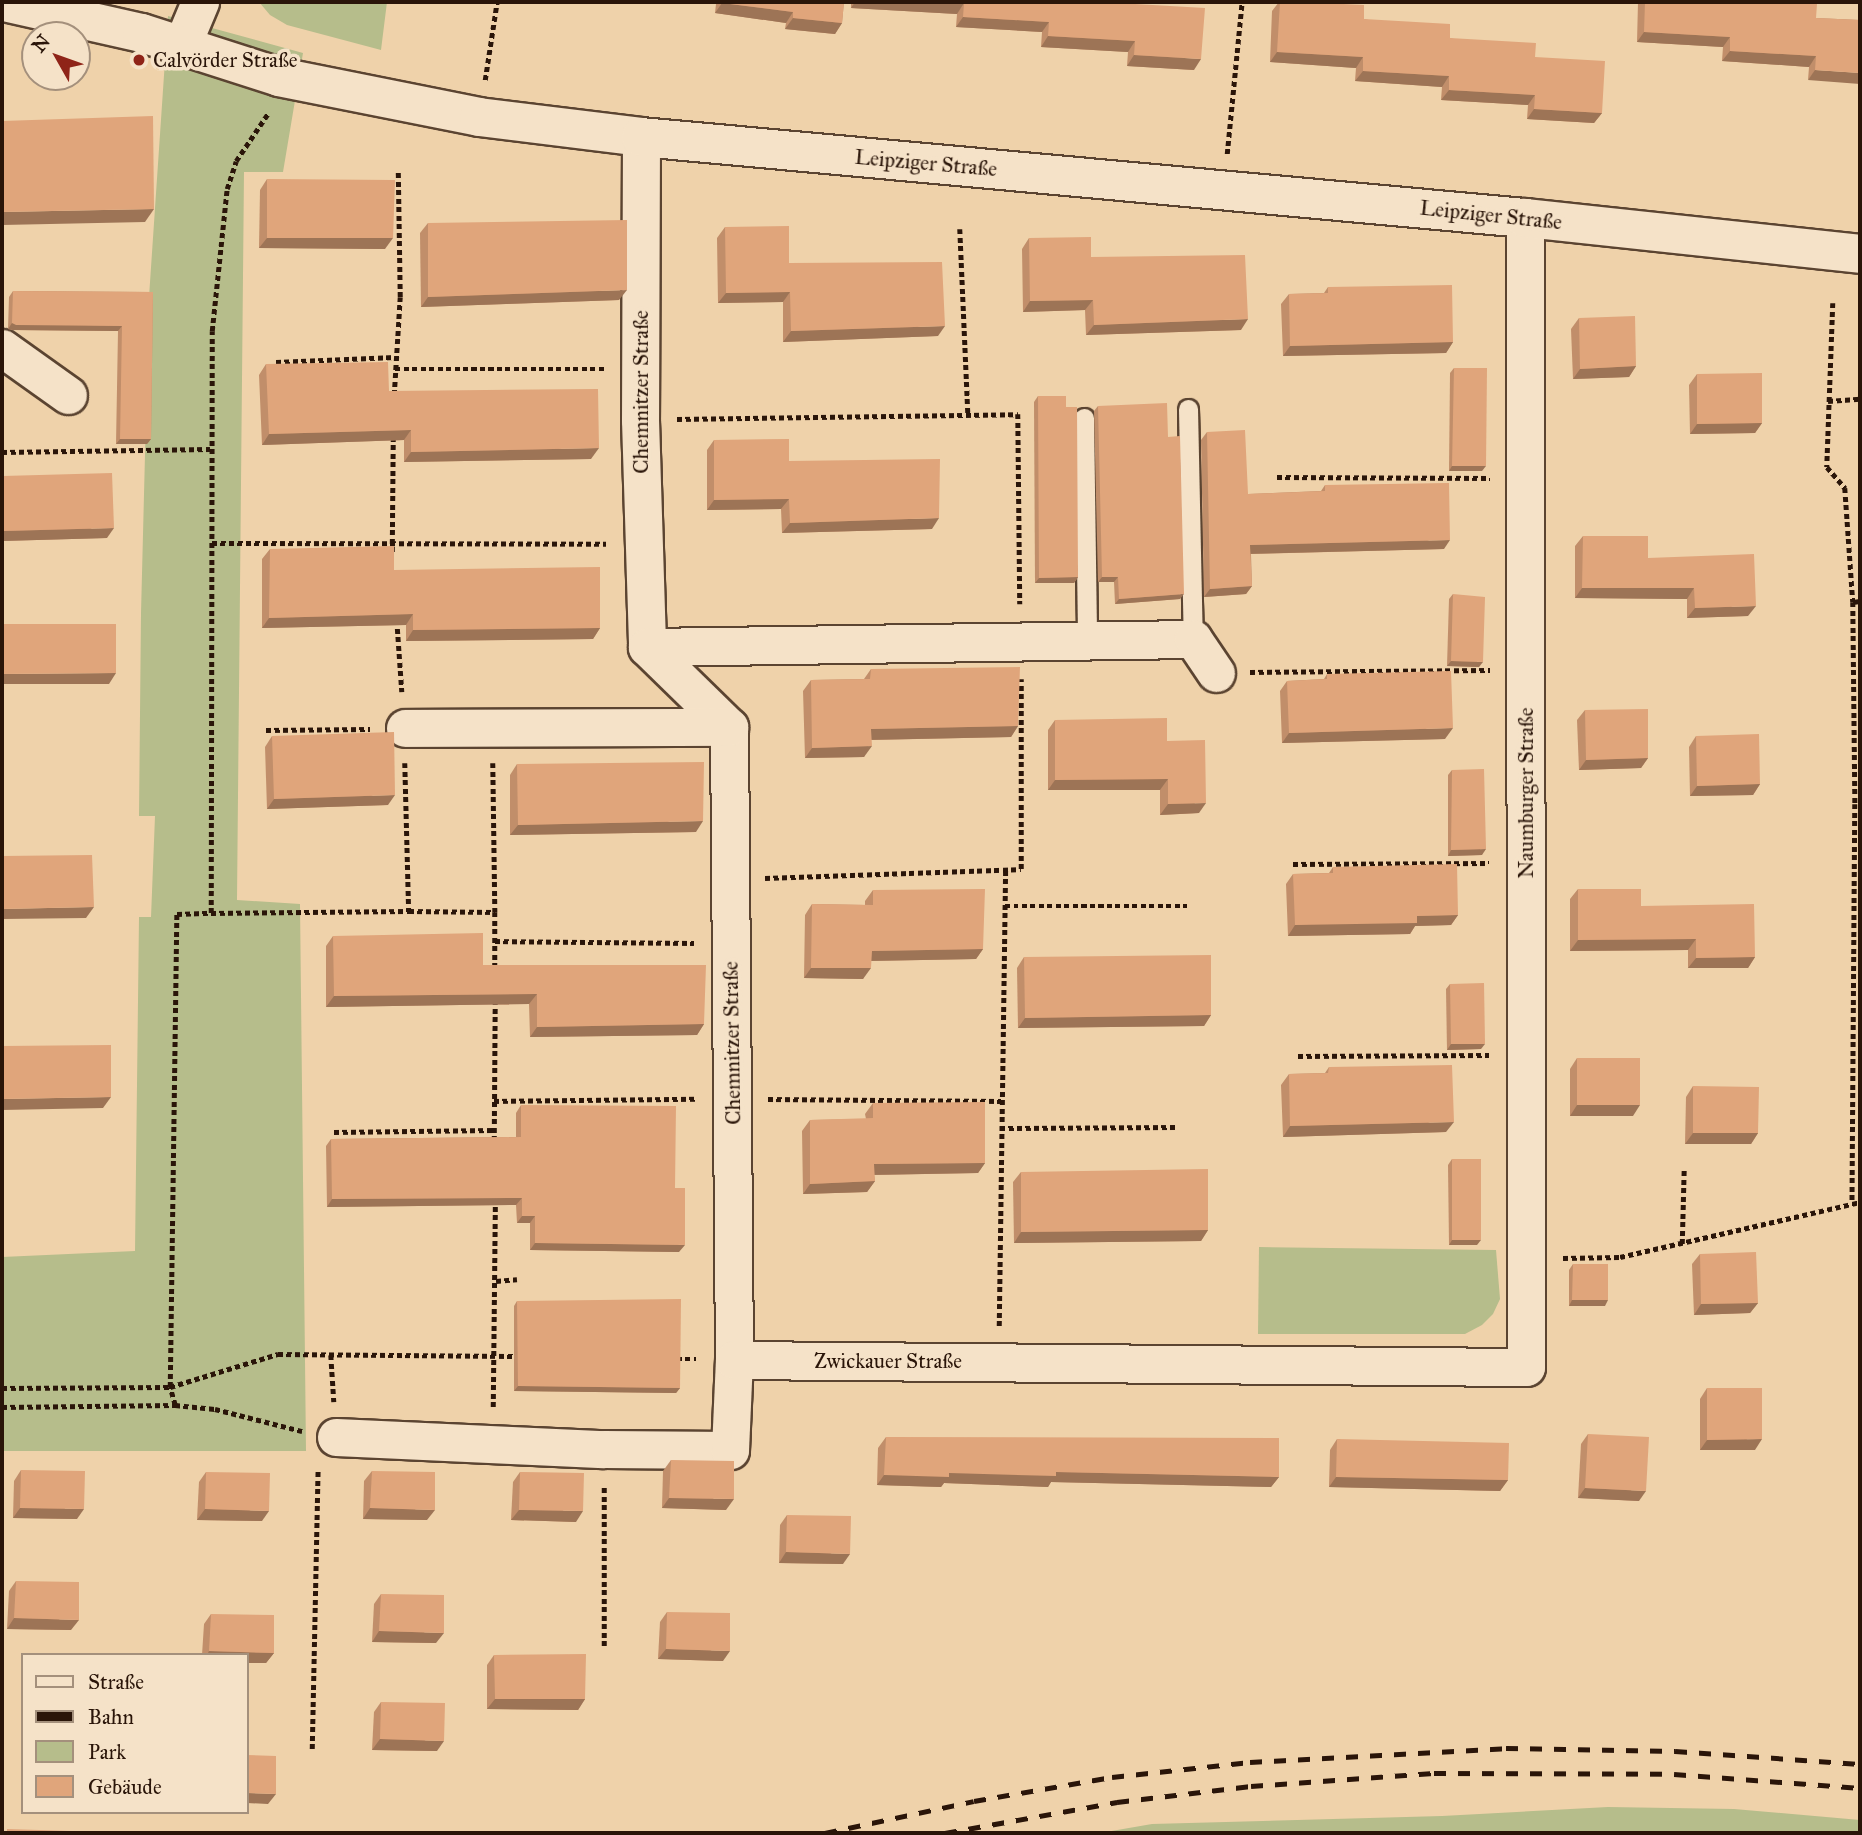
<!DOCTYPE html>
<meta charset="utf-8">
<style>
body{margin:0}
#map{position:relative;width:1862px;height:1835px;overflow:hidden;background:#efd2aa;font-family:"IM FELL Great Primer",serif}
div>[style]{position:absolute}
.green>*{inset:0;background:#b6bd8b}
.path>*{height:4.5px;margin-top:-2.25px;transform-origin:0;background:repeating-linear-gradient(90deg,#2a1509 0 5px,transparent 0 8.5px)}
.roads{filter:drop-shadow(2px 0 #5b4431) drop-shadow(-2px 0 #5b4431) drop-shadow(0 2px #5b4431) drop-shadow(0 -2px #5b4431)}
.lane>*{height:19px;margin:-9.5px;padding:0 9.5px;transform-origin:9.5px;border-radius:9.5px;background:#f5e2c8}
.street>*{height:37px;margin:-18.5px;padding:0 18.5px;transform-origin:18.5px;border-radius:18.5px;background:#f5e2c8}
.secondary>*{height:38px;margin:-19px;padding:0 19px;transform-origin:19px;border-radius:19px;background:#f5e2c8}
.rail>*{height:5px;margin-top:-2.5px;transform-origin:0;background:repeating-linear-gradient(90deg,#2a1509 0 12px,transparent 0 24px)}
.wall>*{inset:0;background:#c18e6a}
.shaded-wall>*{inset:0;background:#9d7456}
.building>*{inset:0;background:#e0a57b}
.dots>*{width:19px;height:19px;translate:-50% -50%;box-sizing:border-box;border:4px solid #f5e2c8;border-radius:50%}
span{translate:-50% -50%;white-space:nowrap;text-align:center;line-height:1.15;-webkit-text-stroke:7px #f5e2c8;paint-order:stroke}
.poi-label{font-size:21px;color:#2a1509}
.left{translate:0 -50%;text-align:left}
.street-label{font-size:21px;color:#2a1509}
.frame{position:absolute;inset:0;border:4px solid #2a1509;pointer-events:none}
.legend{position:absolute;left:21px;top:1653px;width:228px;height:161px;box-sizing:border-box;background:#f5e2c8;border:2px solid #a4907c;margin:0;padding:9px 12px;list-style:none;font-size:21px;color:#2a1509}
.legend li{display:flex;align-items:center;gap:14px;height:35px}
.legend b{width:35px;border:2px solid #a4907c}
.north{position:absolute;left:21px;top:21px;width:70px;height:70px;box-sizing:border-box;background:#f5e2c8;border:2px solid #a4907c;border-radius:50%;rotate:310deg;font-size:19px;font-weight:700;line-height:28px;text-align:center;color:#2a1509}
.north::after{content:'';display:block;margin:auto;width:24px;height:32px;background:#8f2418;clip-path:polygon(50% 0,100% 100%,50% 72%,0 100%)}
</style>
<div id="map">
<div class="green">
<div style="clip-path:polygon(259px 2px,387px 2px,381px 50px,287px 25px,270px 15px)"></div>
<div style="clip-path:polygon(168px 16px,303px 53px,283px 172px,244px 172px,237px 900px,300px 904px,306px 1451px,2px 1451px,2px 1257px,135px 1251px,139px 917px,151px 917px,155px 816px,139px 816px,141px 613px,149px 297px)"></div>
<div style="clip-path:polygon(1259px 1247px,1496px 1250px,1500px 1299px,1493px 1314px,1482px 1325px,1465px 1334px,1258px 1334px)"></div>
<div style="clip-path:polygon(1608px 1807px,1734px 1809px,1860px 1820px,1860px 1833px,1100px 1833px,1152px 1824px,1442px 1816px)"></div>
</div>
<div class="path">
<div style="left:485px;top:80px;width:79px;rotate:-81.3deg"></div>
<div style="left:1227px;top:154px;width:153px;rotate:-84.4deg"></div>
<div style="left:960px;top:229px;width:186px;rotate:87.5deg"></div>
<div style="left:1833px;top:303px;width:164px;rotate:92.1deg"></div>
<div style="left:1827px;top:467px;width:28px;rotate:49deg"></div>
<div style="left:1845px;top:488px;width:114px;rotate:86deg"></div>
<div style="left:1853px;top:602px;width:202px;rotate:89.4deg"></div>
<div style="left:1855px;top:804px;width:398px;rotate:90.4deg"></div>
<div style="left:276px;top:362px;width:119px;rotate:-2.4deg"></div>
<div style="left:395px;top:369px;width:209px"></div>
<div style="left:394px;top:395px;width:98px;rotate:-86.5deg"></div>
<div style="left:400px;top:297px;width:125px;rotate:-90.9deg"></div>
<div style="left:1828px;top:401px;width:32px;rotate:-4deg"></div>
<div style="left:677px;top:419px;width:341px;rotate:-0.8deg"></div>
<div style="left:1018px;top:414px;width:190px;rotate:89.4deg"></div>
<div style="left:2px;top:452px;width:208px;rotate:-0.8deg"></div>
<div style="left:1277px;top:477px;width:213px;rotate:0.3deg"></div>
<div style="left:212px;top:543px;width:394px;rotate:0.1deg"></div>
<div style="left:392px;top:552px;width:117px;rotate:-89.5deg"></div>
<div style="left:1853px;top:602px;width:7px;rotate:-8deg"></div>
<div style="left:397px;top:620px;width:72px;rotate:86deg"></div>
<div style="left:1250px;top:672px;width:240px;rotate:-0.5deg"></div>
<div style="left:266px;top:730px;width:104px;rotate:-0.6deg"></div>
<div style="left:405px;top:763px;width:148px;rotate:88.5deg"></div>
<div style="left:409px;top:911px;width:86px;rotate:0.7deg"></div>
<div style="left:495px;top:912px;width:58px;rotate:90deg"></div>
<div style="left:493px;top:763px;width:149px;rotate:89.2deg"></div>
<div style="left:1293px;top:864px;width:196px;rotate:-0.3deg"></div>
<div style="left:765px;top:878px;width:256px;rotate:-2deg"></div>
<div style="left:1021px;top:869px;width:190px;rotate:-90deg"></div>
<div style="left:1005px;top:906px;width:182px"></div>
<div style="left:211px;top:913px;width:198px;rotate:-0.6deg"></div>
<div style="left:495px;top:941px;width:199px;rotate:0.6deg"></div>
<div style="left:1298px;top:1056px;width:191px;rotate:-0.3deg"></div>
<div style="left:768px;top:1099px;width:233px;rotate:0.5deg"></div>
<div style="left:494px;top:1101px;width:203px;rotate:-0.6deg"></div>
<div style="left:1000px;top:1128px;width:176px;rotate:-0.3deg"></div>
<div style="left:334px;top:1132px;width:160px;rotate:-0.7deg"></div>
<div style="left:494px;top:1141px;width:141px;rotate:-89.6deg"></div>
<div style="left:1682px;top:1244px;width:76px;rotate:-88.5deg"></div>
<div style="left:1563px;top:1258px;width:57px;rotate:-1deg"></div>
<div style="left:1620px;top:1257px;width:246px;rotate:-12.9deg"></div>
<div style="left:496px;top:1281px;width:21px;rotate:-5deg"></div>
<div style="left:999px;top:1326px;width:456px;rotate:-89.2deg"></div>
<div style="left:331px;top:1355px;width:47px;rotate:86.3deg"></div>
<div style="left:677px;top:1359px;width:19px"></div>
<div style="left:2px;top:1388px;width:168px;rotate:-0.3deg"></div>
<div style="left:170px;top:1387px;width:113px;rotate:-17deg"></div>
<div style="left:278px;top:1354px;width:240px;rotate:0.5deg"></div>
<div style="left:175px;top:1405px;width:19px;rotate:-106deg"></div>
<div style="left:170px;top:1387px;width:473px;rotate:-89.2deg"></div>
<div style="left:177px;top:914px;width:34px;rotate:-2deg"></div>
<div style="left:211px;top:913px;width:582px;rotate:-89.9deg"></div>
<div style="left:212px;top:331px;width:143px;rotate:-84deg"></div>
<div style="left:227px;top:189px;width:29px;rotate:-72deg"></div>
<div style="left:236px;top:161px;width:59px;rotate:-56deg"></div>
<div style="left:2px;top:1407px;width:173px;rotate:-0.7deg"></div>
<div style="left:175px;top:1405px;width:40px;rotate:5.7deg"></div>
<div style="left:215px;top:1409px;width:90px;rotate:14.2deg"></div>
<div style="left:493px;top:1407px;width:204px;rotate:-89.4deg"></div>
<div style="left:604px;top:1646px;width:161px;rotate:-90deg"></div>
<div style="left:312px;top:1749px;width:279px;rotate:-88.8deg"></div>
</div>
<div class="roads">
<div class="lane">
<div style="left:1188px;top:409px;width:230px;rotate:88.8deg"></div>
<div style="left:1084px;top:418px;width:225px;rotate:89.2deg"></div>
</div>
<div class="street">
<div style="left:182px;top:45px;width:47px;rotate:-67.3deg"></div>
<div style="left:641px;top:137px;width:283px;rotate:90.2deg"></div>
<div style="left:640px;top:420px;width:227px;rotate:88.2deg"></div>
<div style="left:647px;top:647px;width:115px;rotate:44.3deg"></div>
<div style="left:729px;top:727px;width:633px;rotate:89.55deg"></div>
<div style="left:2px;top:348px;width:81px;rotate:35.5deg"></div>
<div style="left:647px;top:647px;width:546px;rotate:-0.84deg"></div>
<div style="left:1193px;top:639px;width:41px;rotate:55.9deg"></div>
<div style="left:405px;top:728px;width:324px;rotate:-0.2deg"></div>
<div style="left:336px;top:1437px;width:268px;rotate:2.6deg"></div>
<div style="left:604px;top:1449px;width:126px;rotate:0.5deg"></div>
<div style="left:730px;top:1450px;width:90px;rotate:-87.5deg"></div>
<div style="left:734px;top:1360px;width:792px;rotate:0.51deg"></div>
<div style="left:1526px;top:1367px;width:1149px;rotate:-90.05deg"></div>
</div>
<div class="secondary">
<div style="left:4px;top:2px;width:141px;rotate:12.7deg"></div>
<div style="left:142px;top:33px;width:144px;rotate:17.8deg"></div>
<div style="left:279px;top:77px;width:204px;rotate:11.3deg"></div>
<div style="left:479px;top:117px;width:163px;rotate:7deg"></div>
<div style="left:641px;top:137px;width:888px;rotate:5.24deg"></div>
<div style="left:1525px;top:218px;width:337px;rotate:6.1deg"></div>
</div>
</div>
<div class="rail">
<div style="left:825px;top:1833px;width:152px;rotate:-12.1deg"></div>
<div style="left:974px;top:1801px;width:140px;rotate:-9.9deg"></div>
<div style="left:1112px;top:1777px;width:139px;rotate:-6.2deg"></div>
<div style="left:1250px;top:1762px;width:256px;rotate:-3.1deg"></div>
<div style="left:1506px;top:1748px;width:169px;rotate:1deg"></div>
<div style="left:1675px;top:1751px;width:185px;rotate:4deg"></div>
<div style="left:945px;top:1833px;width:175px;rotate:-10.2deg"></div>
<div style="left:1117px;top:1802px;width:135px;rotate:-6.8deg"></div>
<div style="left:1251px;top:1786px;width:183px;rotate:-4.1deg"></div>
<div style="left:1434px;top:1773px;width:240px;rotate:0.2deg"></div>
<div style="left:1674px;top:1774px;width:187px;rotate:4.3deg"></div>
</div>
<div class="wall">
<div style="clip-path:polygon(700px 2px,844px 2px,842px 23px,835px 34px,785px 29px,786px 23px,715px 13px,716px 4px)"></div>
<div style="clip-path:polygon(851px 2px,1135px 2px,1135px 4px,1194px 70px,1127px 66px,1128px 52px,1041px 47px,1042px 32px,956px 27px,957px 14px,851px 8px)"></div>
<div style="clip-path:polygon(1279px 2px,1302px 2px,1364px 19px,1535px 57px,1602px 113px,1594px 123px,1527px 119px,1528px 105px,1441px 100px,1442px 87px,1355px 81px,1356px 68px,1270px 62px,1272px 11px)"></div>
<div style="clip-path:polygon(1638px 2px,1772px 2px,1816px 18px,1860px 20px,1808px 80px,1809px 67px,1722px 61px,1723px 47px,1637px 42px)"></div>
<div style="clip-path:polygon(267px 179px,385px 249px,259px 248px,260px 190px)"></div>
<div style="clip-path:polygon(428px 223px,619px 300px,421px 307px,420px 233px)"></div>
<div style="clip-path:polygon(725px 227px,789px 263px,938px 336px,783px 342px,783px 302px,718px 303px,717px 238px)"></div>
<div style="clip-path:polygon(1029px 238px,1091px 257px,1241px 330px,1086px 335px,1085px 310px,1023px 312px,1022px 249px)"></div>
<div style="clip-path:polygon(1328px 287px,1453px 342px,1446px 353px,1283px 356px,1281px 304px,1289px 294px,1324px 293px)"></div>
<div style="clip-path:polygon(13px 291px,153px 292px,151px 439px,147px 444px,116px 444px,118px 331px,13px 330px,8px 329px,9px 297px)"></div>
<div style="clip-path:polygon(1579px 318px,1636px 366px,1629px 377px,1573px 379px,1571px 329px)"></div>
<div style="clip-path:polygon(266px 364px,389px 391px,591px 459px,404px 462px,404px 440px,262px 445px,259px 375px)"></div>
<div style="clip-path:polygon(1454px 368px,1482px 471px,1449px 471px,1450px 373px)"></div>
<div style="clip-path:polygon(1697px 374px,1762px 423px,1755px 433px,1690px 434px,1689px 385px)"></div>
<div style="clip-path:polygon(1038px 396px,1066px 407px,1078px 577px,1074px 583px,1035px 583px,1034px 402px)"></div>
<div style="clip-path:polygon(1098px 406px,1168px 437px,1180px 599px,1115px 604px,1114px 582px,1098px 582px,1094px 411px)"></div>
<div style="clip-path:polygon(1207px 432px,1248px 494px,1321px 491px,1325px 485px,1444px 549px,1251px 554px,1252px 586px,1246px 594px,1204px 597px,1201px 440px)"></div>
<div style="clip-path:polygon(714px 440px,789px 461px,932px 529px,782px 533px,781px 509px,707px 510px,707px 450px)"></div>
<div style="clip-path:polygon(3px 476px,107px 538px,2px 541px,2px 478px)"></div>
<div style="clip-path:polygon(1583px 536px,1648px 558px,1748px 616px,1687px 618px,1687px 599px,1575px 598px,1575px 546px)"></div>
<div style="clip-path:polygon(270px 549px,394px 570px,600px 628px,593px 639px,406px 641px,406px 625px,262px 628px,262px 559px)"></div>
<div style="clip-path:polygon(1453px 594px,1479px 667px,1447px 666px,1449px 599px)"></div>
<div style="clip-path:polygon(871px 669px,1018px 726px,1011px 737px,871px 740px,864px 757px,805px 758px,803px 691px,811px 680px,864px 679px)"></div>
<div style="clip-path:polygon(1327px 674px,1445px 739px,1282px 743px,1280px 691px,1287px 681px,1324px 679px)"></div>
<div style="clip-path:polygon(1585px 710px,1648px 758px,1641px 768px,1579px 770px,1577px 720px)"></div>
<div style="clip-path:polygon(1055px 720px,1167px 741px,1199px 813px,1160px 815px,1160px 790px,1048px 790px,1048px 730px)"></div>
<div style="clip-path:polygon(272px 736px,388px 805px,267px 809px,265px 747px)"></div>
<div style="clip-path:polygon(1696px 736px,1760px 784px,1753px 795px,1690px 796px,1689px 747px)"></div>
<div style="clip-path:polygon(517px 764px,696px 832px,510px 835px,510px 775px)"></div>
<div style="clip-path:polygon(1452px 770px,1482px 855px,1448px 856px,1448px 775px)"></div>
<div style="clip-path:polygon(1333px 867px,1458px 915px,1451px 925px,1415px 926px,1410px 934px,1288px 936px,1286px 884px,1293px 874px,1329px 873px)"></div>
<div style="clip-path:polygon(1578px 889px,1755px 957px,1748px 968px,1688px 968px,1688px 950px,1570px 951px,1570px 899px)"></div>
<div style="clip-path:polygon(873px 890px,983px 949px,976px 959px,871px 961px,863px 979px,804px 978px,805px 915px,812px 904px,865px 905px,865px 901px)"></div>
<div style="clip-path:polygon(333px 936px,483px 965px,704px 1024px,697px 1035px,530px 1037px,529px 1004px,326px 1007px,326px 946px)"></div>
<div style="clip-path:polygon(1024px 957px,1211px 1015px,1204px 1026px,1018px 1028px,1017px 968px)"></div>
<div style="clip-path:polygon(1450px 984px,1481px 1049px,1447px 1050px,1446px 989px)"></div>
<div style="clip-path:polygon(1577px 1058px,1633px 1116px,1570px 1116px,1570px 1069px)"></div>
<div style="clip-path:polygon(1329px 1067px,1446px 1132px,1283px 1137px,1281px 1085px,1289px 1074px,1325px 1073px)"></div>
<div style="clip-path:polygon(1693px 1086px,1758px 1133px,1751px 1144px,1685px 1144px,1686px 1097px)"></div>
<div style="clip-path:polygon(873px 1103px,985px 1163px,978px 1173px,874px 1175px,875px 1181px,867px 1192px,803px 1194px,802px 1131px,810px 1120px,866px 1119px,865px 1114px)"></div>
<div style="clip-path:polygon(521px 1105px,675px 1188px,679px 1252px,530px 1250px,530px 1223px,517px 1223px,516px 1205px,327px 1207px,326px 1146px,331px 1139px,516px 1137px,516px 1113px)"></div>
<div style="clip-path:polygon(1452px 1159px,1477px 1245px,1449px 1245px,1448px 1165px)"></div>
<div style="clip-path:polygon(1021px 1172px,1208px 1230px,1201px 1241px,1014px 1243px,1013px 1182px)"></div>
<div style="clip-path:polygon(1700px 1254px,1758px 1303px,1750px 1313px,1694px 1315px,1692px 1264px)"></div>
<div style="clip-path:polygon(1573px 1264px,1605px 1306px,1569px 1306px,1569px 1270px)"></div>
<div style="clip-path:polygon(517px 1301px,680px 1388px,676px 1393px,514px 1391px,514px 1306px)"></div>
<div style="clip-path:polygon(1707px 1388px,1755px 1450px,1700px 1450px,1700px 1399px)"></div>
<div style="clip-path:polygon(1588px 1434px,1639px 1501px,1578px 1498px,1581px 1444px)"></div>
<div style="clip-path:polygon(886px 1437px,1279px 1477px,1271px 1487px,1051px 1482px,1048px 1487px,944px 1483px,941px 1487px,877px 1485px,878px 1448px)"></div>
<div style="clip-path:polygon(1337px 1439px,1508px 1480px,1500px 1491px,1329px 1487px,1330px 1450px)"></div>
<div style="clip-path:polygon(671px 1460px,726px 1510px,662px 1508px,663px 1471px)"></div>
<div style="clip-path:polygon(21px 1470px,77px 1519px,13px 1518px,14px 1481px)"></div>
<div style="clip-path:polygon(372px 1471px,427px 1520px,363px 1519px,364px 1481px)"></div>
<div style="clip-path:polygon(206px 1472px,262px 1521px,197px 1520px,199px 1482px)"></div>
<div style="clip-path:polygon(520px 1472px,576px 1522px,511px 1520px,513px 1482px)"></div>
<div style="clip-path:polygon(787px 1515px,843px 1564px,779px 1563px,780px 1525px)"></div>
<div style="clip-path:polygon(16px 1581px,71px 1630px,7px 1629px,9px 1591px)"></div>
<div style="clip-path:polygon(381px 1594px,436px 1643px,372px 1642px,374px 1604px)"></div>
<div style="clip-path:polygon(667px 1612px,723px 1661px,658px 1659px,660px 1622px)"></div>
<div style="clip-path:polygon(211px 1614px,274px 1653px,266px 1663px,247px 1655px,202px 1655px,204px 1624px)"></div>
<div style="clip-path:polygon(494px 1655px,585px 1699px,578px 1710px,487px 1709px,487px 1665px)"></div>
<div style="clip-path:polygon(381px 1702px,437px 1751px,372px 1750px,374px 1712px)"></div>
</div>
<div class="shaded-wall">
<div style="clip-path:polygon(700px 2px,717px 2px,716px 4px)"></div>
<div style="clip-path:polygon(855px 2px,936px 2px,964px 3px,957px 14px,851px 8px)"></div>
<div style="clip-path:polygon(722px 3px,793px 12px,786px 23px,715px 13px)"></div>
<div style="clip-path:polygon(963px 17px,1049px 22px,1042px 32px,956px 27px)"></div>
<div style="clip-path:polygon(793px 18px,842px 23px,835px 34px,785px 29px)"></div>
<div style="clip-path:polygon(1644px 32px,1730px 37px,1723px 47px,1637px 42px)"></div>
<div style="clip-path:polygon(1048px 36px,1135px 41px,1128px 52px,1041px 47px)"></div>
<div style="clip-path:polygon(1730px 51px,1816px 56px,1809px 67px,1722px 61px)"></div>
<div style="clip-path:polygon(1277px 52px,1363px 57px,1356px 68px,1270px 62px)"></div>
<div style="clip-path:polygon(1134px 55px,1201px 59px,1194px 70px,1127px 66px)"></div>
<div style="clip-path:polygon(1815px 70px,1860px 73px,1860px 84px,1808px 80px)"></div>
<div style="clip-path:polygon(1363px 71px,1449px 76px,1442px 87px,1355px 81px)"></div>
<div style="clip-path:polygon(1449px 90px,1535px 95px,1528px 105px,1441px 100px)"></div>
<div style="clip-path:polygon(1534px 109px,1602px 113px,1594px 123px,1527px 119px)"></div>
<div style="clip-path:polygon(154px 209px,145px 222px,2px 225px,2px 212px)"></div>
<div style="clip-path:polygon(267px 238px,393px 238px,385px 249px,259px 248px)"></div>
<div style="clip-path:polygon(627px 290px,619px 300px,421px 307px,428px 297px)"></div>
<div style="clip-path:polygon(790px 292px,783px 302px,718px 303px,726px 293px)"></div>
<div style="clip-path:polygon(1093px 300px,1085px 310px,1023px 312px,1030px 301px)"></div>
<div style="clip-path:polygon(1248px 319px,1241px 330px,1086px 335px,1094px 325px)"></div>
<div style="clip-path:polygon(12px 323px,122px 326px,118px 331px,13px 330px,8px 329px)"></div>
<div style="clip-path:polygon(945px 326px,938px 336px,783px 342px,791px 331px)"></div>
<div style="clip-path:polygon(1453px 342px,1446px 353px,1283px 356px,1290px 346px)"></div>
<div style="clip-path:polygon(1636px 366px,1629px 377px,1573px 379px,1580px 369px)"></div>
<div style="clip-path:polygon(1762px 423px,1755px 433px,1690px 434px,1697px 424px)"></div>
<div style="clip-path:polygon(411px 430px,404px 440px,262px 445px,269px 434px)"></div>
<div style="clip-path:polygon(120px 439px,151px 439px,147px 444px,116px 444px)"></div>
<div style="clip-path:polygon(599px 448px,591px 459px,404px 462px,411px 452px)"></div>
<div style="clip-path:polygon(1452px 466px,1486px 466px,1482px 471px,1449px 471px)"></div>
<div style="clip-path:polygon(789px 499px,781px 509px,707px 510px,714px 500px)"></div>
<div style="clip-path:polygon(939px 518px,932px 529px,782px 533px,790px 523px)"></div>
<div style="clip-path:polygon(114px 528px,107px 538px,2px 541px,2px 535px,4px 531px)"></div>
<div style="clip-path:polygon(1450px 540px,1444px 549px,1244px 554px,1250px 545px)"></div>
<div style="clip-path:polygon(1078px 577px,1074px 583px,1035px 583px,1039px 578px)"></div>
<div style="clip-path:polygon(1102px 577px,1118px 577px,1114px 582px,1098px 582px)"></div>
<div style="clip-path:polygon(1252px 586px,1246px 594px,1204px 597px,1210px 589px)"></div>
<div style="clip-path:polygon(1582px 588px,1694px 588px,1687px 599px,1575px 598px)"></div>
<div style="clip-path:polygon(1184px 594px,1180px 599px,1115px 604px,1119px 599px)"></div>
<div style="clip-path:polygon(1756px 606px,1748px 616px,1687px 618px,1695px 608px)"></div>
<div style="clip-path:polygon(413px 614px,406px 625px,262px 628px,269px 618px)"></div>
<div style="clip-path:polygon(600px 628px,593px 639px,406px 641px,413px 630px)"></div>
<div style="clip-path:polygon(1451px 661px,1483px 662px,1479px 667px,1447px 666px)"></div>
<div style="clip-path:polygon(116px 673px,109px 684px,2px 684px,2px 674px)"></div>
<div style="clip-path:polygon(1018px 726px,1011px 737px,864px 740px,871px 729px)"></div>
<div style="clip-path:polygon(1453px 728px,1445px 739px,1282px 743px,1289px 733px)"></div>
<div style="clip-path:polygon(872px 746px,864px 757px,805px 758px,812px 748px)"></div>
<div style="clip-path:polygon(1648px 758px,1641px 768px,1579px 770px,1586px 760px)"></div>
<div style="clip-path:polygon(1168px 779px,1160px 790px,1048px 790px,1055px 780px)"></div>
<div style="clip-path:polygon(1760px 784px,1753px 795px,1690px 796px,1697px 786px)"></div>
<div style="clip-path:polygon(395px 795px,388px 805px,267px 809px,274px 799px)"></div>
<div style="clip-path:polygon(1206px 803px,1199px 813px,1160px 815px,1168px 804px)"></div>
<div style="clip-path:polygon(703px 821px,696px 832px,510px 835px,518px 825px)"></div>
<div style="clip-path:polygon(1486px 849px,1482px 855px,1448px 856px,1451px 850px)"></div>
<div style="clip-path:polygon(94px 907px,86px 918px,2px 919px,2px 909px)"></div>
<div style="clip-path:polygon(1458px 915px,1451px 925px,1415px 926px,1410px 934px,1288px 936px,1295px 925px,1417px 916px)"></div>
<div style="clip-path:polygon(1696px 939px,1688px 950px,1570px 951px,1578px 940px)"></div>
<div style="clip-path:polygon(983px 949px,976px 959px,865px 961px,872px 951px)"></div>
<div style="clip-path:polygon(1755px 957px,1748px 968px,1688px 968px,1696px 958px)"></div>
<div style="clip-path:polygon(811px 968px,871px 968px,863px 979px,804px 978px)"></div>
<div style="clip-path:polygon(537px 994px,529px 1004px,326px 1007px,334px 996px)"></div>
<div style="clip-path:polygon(1211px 1015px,1204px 1026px,1018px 1028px,1025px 1018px)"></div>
<div style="clip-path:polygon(704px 1024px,697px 1035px,530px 1037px,537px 1027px)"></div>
<div style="clip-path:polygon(1451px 1044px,1485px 1044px,1481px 1049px,1447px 1050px)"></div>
<div style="clip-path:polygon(111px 1097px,103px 1108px,2px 1110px,2px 1099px)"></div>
<div style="clip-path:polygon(1577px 1105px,1640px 1105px,1633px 1116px,1570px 1116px)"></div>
<div style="clip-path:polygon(1454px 1122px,1446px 1132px,1283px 1137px,1290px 1126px)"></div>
<div style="clip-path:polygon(1693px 1133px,1758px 1133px,1751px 1144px,1685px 1144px)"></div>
<div style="clip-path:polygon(985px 1163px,978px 1173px,866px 1175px,874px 1164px)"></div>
<div style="clip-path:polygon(875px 1181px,867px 1192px,803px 1194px,810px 1184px)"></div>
<div style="clip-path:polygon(522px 1198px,516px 1205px,327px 1207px,332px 1199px)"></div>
<div style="clip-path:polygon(522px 1216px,535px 1216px,530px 1223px,517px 1223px)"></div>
<div style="clip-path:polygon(1208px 1230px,1201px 1241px,1014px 1243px,1021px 1232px)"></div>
<div style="clip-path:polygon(1452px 1240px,1481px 1240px,1477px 1245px,1449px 1245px)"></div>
<div style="clip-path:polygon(535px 1243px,685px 1245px,679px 1252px,530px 1250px)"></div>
<div style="clip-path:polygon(1572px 1300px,1608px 1300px,1605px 1306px,1569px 1306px)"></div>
<div style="clip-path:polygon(1758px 1303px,1750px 1313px,1694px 1315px,1701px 1304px)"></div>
<div style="clip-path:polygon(518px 1386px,680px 1388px,676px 1393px,514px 1391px)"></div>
<div style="clip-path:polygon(1762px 1439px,1755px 1450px,1700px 1450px,1707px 1440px)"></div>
<div style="clip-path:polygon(1056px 1472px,1279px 1477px,1271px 1487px,1051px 1482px,1048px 1487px,944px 1483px,941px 1487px,877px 1485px,884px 1475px,949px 1473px)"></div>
<div style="clip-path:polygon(1336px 1477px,1508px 1480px,1500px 1491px,1329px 1487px)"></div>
<div style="clip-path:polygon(1585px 1488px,1646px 1491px,1639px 1501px,1578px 1498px)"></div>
<div style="clip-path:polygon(669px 1498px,734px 1499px,726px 1510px,662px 1508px)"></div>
<div style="clip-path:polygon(20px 1508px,84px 1509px,77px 1519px,13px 1518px)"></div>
<div style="clip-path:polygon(370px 1508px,435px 1510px,427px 1520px,363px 1519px)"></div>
<div style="clip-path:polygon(205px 1509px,269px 1511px,262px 1521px,197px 1520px)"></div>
<div style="clip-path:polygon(519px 1510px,583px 1511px,576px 1522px,511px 1520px)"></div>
<div style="clip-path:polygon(786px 1552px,850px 1554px,843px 1564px,779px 1563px)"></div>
<div style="clip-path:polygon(14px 1618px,79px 1620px,71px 1630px,7px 1629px)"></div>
<div style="clip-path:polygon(379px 1631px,444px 1633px,436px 1643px,372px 1642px)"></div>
<div style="clip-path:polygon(666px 1649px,730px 1651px,723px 1661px,658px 1659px)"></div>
<div style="clip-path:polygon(209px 1651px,274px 1653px,266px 1663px,247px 1663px,247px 1655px,207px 1655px)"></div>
<div style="clip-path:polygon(495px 1699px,585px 1699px,578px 1710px,487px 1709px)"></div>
<div style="clip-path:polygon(380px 1739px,444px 1741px,437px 1751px,372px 1750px)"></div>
<div style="clip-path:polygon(247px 1793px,276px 1794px,268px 1804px,247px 1803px)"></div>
</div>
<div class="building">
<div style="clip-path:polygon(722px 2px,844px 2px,842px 23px,793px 18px,793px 12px,722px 3px)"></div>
<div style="clip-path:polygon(936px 2px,1135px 2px,1135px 4px,1205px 8px,1201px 59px,1134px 55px,1135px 41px,1048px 36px,1049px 22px,963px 17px,964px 3px)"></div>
<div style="clip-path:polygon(1280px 2px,1302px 2px,1364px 5px,1364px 19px,1450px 24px,1450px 38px,1536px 43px,1535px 57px,1605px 61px,1602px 113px,1534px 109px,1535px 95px,1449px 90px,1449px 76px,1363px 71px,1363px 57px,1277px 52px)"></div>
<div style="clip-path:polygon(1645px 2px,1772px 2px,1817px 4px,1816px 18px,1860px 20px,1860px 73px,1815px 70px,1816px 56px,1730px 51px,1730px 37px,1644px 32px)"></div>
<div style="clip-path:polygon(153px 116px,154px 209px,2px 212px,2px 121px)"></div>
<div style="clip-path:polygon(267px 179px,395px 180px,393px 238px,267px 238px)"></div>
<div style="clip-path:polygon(627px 220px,627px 290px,428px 297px,428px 223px)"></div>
<div style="clip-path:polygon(789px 226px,789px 263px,942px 262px,945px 326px,791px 331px,790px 292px,726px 293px,725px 227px)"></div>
<div style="clip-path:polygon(1091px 237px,1091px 257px,1245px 255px,1248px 319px,1094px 325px,1093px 300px,1030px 301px,1029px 238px)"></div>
<div style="clip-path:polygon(1452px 285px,1453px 342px,1290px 346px,1289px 294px,1328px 293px,1328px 287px)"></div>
<div style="clip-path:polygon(13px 291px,153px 292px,151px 439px,120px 439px,122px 326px,16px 325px,12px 323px)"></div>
<div style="clip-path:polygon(1635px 316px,1636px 366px,1580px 369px,1579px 318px)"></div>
<div style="clip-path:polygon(388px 362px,389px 391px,598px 389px,599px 448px,411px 452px,411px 430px,269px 434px,266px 364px)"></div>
<div style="clip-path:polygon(1454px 368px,1487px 368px,1486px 466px,1452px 466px)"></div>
<div style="clip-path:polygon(1762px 373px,1762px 423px,1697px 424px,1697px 374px)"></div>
<div style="clip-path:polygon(1038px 396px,1066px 396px,1066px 407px,1077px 407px,1078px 577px,1039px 578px)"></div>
<div style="clip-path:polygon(1167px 403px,1168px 437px,1180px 436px,1184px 594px,1119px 599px,1118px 577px,1102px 577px,1098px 406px)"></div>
<div style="clip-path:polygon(1245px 430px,1248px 494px,1325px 491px,1325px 485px,1449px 483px,1450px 540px,1250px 545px,1252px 586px,1210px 589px,1207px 432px)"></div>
<div style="clip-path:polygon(789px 439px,789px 461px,940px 459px,939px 518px,790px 523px,789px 499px,714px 500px,714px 440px)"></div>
<div style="clip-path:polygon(112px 473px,114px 528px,4px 531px,3px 476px)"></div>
<div style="clip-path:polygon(1583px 536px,1648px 536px,1648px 558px,1754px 554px,1756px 606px,1695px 608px,1694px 588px,1582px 588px)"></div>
<div style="clip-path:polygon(394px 546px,394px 570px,600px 567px,600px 628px,413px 630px,413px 614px,269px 618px,270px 549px)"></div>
<div style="clip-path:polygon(1453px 594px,1485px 597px,1483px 662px,1451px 661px)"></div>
<div style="clip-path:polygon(2px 624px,116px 624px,116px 673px,2px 674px)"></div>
<div style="clip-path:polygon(1020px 667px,1018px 726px,871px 729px,872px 746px,812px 748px,811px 680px,870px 679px,871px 669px)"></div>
<div style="clip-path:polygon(1451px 671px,1453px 728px,1289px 733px,1287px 681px,1327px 679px,1327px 674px)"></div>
<div style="clip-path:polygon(1648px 709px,1648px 758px,1586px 760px,1585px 710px)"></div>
<div style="clip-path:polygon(1167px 718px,1167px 741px,1205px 740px,1206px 803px,1168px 804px,1168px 779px,1055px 780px,1055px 720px)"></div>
<div style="clip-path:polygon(394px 732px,395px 795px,274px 799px,272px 736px)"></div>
<div style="clip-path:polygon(1759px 734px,1760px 784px,1697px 786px,1696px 736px)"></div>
<div style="clip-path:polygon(704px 762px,703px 821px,518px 825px,517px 764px)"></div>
<div style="clip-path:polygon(1484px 769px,1486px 849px,1451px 850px,1452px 770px)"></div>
<div style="clip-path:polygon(92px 855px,94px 907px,2px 909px,2px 856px)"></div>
<div style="clip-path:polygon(1457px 864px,1458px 915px,1417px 916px,1417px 923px,1295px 925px,1293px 874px,1333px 873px,1333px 867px)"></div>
<div style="clip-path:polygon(985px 889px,983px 949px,872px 951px,871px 968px,811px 968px,812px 904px,873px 905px,873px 890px)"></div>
<div style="clip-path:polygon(1578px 889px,1641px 889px,1641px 906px,1754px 904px,1755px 957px,1696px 958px,1696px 939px,1578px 940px)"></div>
<div style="clip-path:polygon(483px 933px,483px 965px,706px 965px,704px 1024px,537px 1027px,537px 994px,334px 996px,333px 936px)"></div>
<div style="clip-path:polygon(1211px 955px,1211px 1015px,1025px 1018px,1024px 957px)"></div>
<div style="clip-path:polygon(1484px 983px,1485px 1044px,1451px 1044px,1450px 984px)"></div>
<div style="clip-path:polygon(111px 1045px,111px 1097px,2px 1099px,2px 1046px)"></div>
<div style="clip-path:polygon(1577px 1058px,1640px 1058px,1640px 1105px,1577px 1105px)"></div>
<div style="clip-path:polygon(1452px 1065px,1454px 1122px,1290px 1126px,1289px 1074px,1328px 1073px,1329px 1067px)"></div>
<div style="clip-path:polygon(1693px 1086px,1759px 1087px,1758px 1133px,1693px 1133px)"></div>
<div style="clip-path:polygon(985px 1102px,985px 1163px,874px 1164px,875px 1181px,810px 1184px,810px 1120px,873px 1118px,873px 1103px)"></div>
<div style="clip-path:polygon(521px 1105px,676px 1106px,675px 1188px,685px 1188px,685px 1245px,535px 1243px,535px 1216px,522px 1216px,522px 1198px,332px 1199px,331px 1139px,521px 1137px)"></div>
<div style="clip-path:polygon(1452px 1159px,1481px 1159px,1481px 1240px,1452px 1240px)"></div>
<div style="clip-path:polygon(1208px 1169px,1208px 1230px,1021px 1232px,1021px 1172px)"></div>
<div style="clip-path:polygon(1756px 1252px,1758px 1303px,1701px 1304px,1700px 1254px)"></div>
<div style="clip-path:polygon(1573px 1264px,1608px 1264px,1608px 1300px,1572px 1300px)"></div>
<div style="clip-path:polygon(681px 1299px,680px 1388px,518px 1386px,517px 1301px)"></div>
<div style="clip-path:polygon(1707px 1388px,1762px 1388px,1762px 1439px,1707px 1440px)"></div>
<div style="clip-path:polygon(1588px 1434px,1649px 1437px,1646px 1491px,1585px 1488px)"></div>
<div style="clip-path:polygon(886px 1437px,1279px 1438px,1279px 1477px,1056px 1472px,1056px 1476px,949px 1473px,949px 1477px,884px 1475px)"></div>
<div style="clip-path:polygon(1337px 1439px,1509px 1443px,1508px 1480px,1336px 1477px)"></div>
<div style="clip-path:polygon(671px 1460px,734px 1461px,734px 1499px,669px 1498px)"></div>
<div style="clip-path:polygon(21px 1470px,85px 1471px,84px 1509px,20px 1508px)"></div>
<div style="clip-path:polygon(372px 1471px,435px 1472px,435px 1510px,370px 1508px)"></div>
<div style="clip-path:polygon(206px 1472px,270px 1473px,269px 1511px,205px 1509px)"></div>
<div style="clip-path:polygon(520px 1472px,584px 1473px,583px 1511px,519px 1510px)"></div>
<div style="clip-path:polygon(787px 1515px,851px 1516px,850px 1554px,786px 1552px)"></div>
<div style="clip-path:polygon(16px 1581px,79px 1582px,79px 1620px,14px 1618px)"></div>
<div style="clip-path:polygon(381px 1594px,444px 1595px,444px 1633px,379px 1631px)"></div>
<div style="clip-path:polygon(667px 1612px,730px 1613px,730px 1651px,666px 1649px)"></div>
<div style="clip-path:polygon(211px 1614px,274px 1615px,274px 1653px,209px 1651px)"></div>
<div style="clip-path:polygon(586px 1654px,585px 1699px,495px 1699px,494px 1655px)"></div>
<div style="clip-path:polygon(381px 1702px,445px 1703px,444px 1741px,380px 1739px)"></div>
<div style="clip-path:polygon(247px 1755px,276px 1756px,276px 1794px,247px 1793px)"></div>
<div style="clip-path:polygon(7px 1829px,71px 1831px,71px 1833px,7px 1833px)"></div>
</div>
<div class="dots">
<div style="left:139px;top:60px;background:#8f2418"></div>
</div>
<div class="poi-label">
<span class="left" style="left:153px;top:60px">Calvörder Straße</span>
</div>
<div class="street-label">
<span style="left:926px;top:163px;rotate:5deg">Leipziger Straße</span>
<span style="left:1491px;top:215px;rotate:6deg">Leipziger Straße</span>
<span style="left:641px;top:392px;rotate:-90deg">Chemnitzer Straße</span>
<span style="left:1526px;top:793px;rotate:-90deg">Naumburger Straße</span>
<span style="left:732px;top:1043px;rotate:-91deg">Chemnitzer Straße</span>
<span style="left:888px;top:1361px">Zwickauer Straße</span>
</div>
<div class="frame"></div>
<ul class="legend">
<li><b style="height:9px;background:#f5e2c8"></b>Straße</li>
<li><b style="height:9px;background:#2a1509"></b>Bahn</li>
<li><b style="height:19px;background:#b6bd8b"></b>Park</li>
<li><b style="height:19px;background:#e0a57b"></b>Gebäude</li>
</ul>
<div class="north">N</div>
</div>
